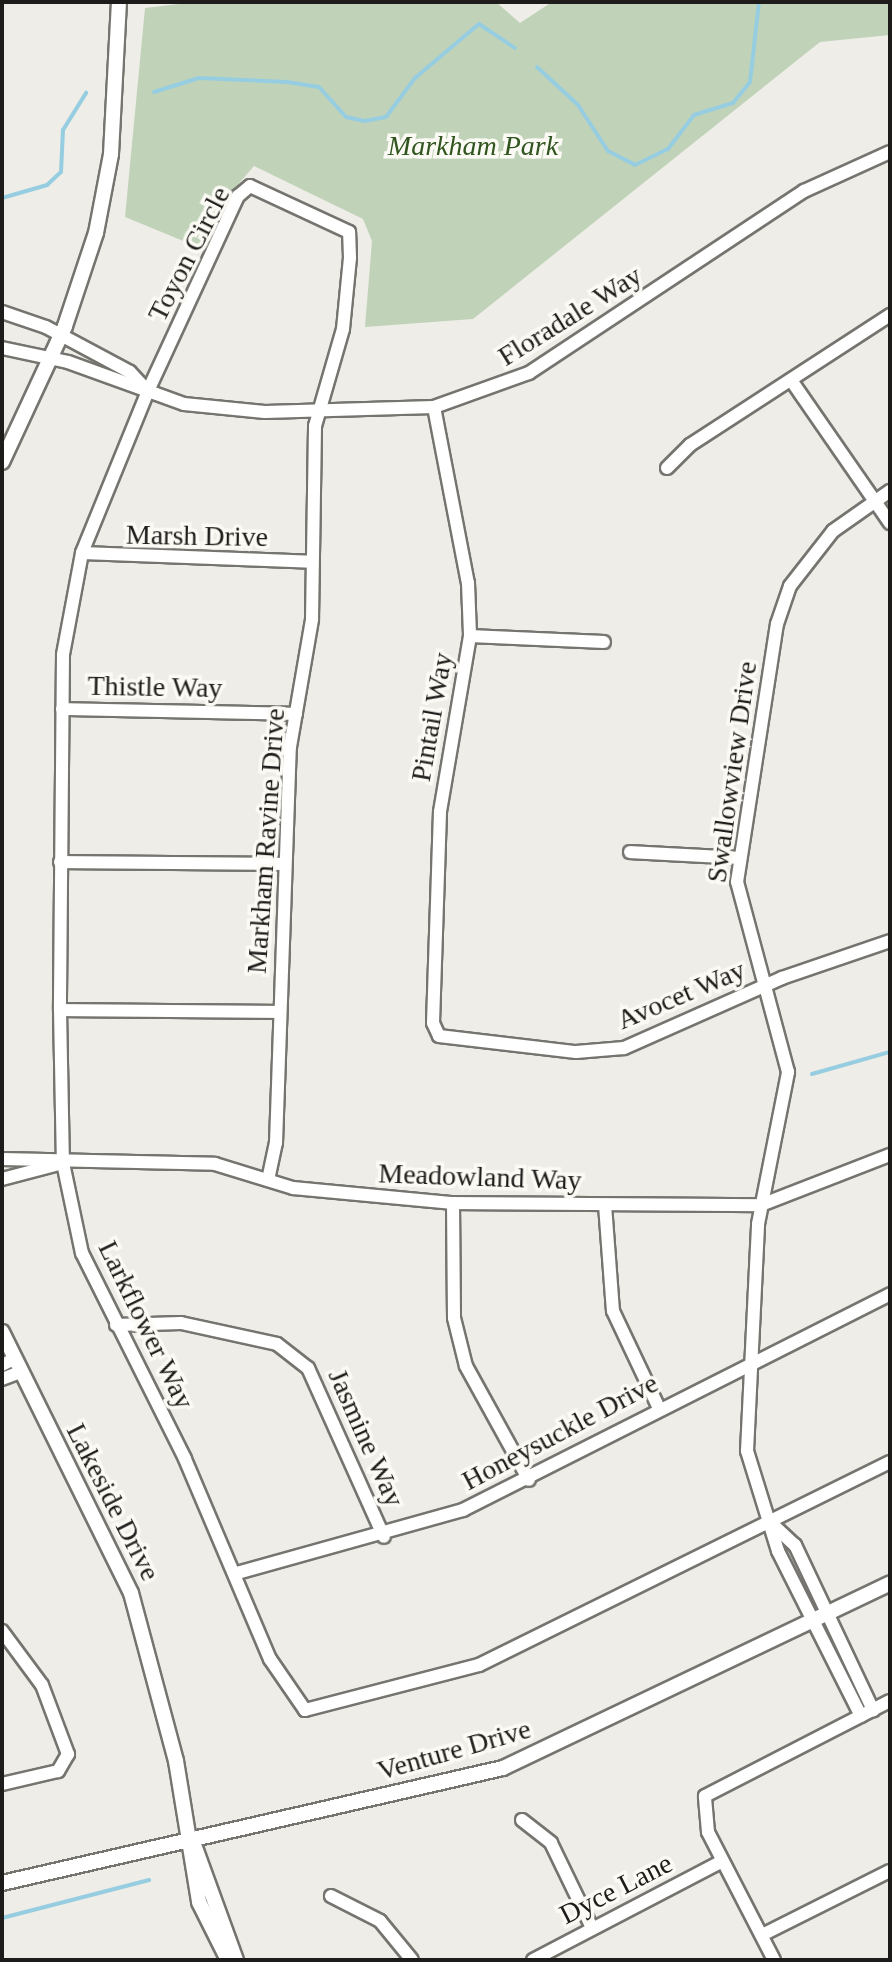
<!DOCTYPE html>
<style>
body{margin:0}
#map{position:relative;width:892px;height:1962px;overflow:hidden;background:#eeede7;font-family:Georgia,serif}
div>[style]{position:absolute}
.green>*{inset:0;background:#c0d3b9}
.stream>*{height:4px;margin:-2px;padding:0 2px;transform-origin:2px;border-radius:2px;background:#97cde1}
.roads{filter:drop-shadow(2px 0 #75746f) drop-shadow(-2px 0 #75746f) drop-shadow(0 2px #75746f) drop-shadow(0 -2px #75746f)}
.minor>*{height:12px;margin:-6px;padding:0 6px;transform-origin:6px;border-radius:6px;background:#fff}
.tertiary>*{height:14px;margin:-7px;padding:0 7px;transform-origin:7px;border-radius:7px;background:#fff}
span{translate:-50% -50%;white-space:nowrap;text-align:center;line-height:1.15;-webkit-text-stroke:7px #fcfaf4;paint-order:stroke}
.park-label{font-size:28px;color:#30551f;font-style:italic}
.street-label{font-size:28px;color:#1d1c1a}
.frame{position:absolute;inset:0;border:4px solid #1d1c1a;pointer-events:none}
</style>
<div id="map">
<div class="green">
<div style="clip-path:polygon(196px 2px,496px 2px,520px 23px,552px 2px,890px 2px,890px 35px,820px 42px,473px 319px,365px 327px,372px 241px,363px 219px,254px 166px,216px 210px,198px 247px,125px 217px,145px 8px)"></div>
</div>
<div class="stream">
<div style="left:537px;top:67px;width:56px;rotate:42.8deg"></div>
<div style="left:578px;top:105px;width:55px;rotate:56.9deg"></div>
<div style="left:608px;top:151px;width:30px;rotate:27deg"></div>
<div style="left:635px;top:165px;width:37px;rotate:-26deg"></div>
<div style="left:668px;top:149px;width:43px;rotate:-52.6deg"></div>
<div style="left:694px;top:115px;width:41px;rotate:-17.1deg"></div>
<div style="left:733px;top:103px;width:27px;rotate:-51deg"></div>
<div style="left:750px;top:82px;width:81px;rotate:-83.6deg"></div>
<div style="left:154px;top:92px;width:47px;rotate:-17.3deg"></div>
<div style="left:199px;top:78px;width:88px;rotate:2.6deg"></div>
<div style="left:287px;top:82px;width:32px;rotate:9deg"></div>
<div style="left:319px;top:87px;width:40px;rotate:48deg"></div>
<div style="left:346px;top:117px;width:19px;rotate:12deg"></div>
<div style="left:365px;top:121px;width:21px;rotate:-11deg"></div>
<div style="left:386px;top:117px;width:49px;rotate:-53.4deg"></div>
<div style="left:415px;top:78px;width:84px;rotate:-40.2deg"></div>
<div style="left:479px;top:24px;width:43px;rotate:33.7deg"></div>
<div style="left:2px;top:198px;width:47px;rotate:-16.1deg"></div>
<div style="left:47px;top:185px;width:19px;rotate:-43deg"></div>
<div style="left:61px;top:172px;width:42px;rotate:-87.3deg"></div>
<div style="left:63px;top:130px;width:44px;rotate:-58.1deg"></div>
<div style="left:812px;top:1074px;width:81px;rotate:-15.8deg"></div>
<div style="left:2px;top:1918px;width:152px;rotate:-14.5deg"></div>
</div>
<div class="roads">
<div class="minor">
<div style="left:2px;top:312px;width:46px;rotate:18.8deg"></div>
<div style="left:46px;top:327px;width:95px;rotate:28.2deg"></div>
<div style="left:130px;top:372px;width:26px;rotate:47deg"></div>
<div style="left:2px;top:348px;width:67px;rotate:12deg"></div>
<div style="left:68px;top:362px;width:123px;rotate:19.9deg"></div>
<div style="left:184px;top:404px;width:81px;rotate:5.6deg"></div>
<div style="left:265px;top:412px;width:169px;rotate:-1.7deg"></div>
<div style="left:434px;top:407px;width:101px;rotate:-19.7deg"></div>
<div style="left:529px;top:373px;width:330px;rotate:-33.5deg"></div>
<div style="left:804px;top:191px;width:94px;rotate:-24.4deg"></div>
<div style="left:791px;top:380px;width:174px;rotate:55.3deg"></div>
<div style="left:434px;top:407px;width:179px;rotate:79.1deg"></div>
<div style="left:468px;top:583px;width:53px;rotate:87.8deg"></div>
<div style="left:470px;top:636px;width:179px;rotate:99.7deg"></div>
<div style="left:440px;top:812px;width:211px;rotate:91.9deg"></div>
<div style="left:433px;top:1023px;width:14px;rotate:65deg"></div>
<div style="left:439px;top:1036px;width:138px;rotate:6.7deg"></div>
<div style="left:576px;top:1052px;width:48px;rotate:-4.8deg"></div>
<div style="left:624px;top:1048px;width:173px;rotate:-23.9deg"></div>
<div style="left:782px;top:978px;width:114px;rotate:-18.9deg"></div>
<div style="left:667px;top:468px;width:33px;rotate:-45deg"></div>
<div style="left:690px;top:445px;width:239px;rotate:-33deg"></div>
<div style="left:82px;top:553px;width:230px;rotate:2.2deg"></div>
<div style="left:470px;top:636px;width:134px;rotate:2.6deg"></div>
<div style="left:62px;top:709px;width:234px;rotate:1.2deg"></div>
<div style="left:630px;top:852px;width:110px;rotate:3.1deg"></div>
<div style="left:60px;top:862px;width:224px;rotate:0.5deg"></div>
<div style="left:60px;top:1010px;width:220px;rotate:0.5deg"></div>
<div style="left:2px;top:1159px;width:213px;rotate:1.3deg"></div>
<div style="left:215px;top:1164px;width:82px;rotate:17.1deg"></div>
<div style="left:293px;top:1188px;width:161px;rotate:5.4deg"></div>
<div style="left:453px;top:1203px;width:308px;rotate:0.4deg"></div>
<div style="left:761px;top:1205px;width:138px;rotate:-21.2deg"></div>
<div style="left:2px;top:1179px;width:63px;rotate:-14.7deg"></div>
<div style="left:268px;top:1180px;width:38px;rotate:-78deg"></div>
<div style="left:276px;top:1143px;width:396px;rotate:-88deg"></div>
<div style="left:290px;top:747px;width:130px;rotate:-80.2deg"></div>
<div style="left:312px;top:619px;width:193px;rotate:-89.1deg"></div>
<div style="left:315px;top:426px;width:101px;rotate:-73.9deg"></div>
<div style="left:343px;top:329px;width:71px;rotate:-84.4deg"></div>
<div style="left:350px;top:258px;width:26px;rotate:-92deg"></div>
<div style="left:349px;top:232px;width:109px;rotate:-155.1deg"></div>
<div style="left:250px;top:186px;width:16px;rotate:140deg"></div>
<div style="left:238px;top:196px;width:215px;rotate:114.8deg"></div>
<div style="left:148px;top:391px;width:175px;rotate:112.2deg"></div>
<div style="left:82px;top:553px;width:104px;rotate:100.6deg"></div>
<div style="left:63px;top:655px;width:355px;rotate:90.5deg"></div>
<div style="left:60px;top:1010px;width:153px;rotate:88.9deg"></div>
<div style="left:63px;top:1163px;width:92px;rotate:78.1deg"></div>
<div style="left:82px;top:1253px;width:230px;rotate:63.4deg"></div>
<div style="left:185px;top:1459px;width:217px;rotate:67deg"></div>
<div style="left:270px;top:1659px;width:62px;rotate:55.5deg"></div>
<div style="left:305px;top:1710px;width:180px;rotate:-14.5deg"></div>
<div style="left:479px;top:1665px;width:458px;rotate:-26.3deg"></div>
<div style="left:453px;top:1203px;width:115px;rotate:89.5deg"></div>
<div style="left:454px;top:1318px;width:49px;rotate:76deg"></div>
<div style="left:466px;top:1366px;width:130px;rotate:61.1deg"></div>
<div style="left:605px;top:1205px;width:106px;rotate:85.7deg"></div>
<div style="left:613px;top:1311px;width:105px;rotate:64.7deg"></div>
<div style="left:116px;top:1325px;width:65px;rotate:-1.8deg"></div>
<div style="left:181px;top:1323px;width:98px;rotate:12.3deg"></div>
<div style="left:277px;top:1344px;width:39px;rotate:38deg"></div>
<div style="left:308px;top:1368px;width:185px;rotate:65.8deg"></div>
<div style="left:2px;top:1365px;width:11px;rotate:-27deg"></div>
<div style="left:2px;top:1379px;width:17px;rotate:-21deg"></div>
<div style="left:771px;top:1523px;width:33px;rotate:43deg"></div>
<div style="left:795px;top:1545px;width:183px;rotate:64.7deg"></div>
<div style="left:237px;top:1573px;width:235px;rotate:-15.6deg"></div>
<div style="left:463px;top:1510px;width:479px;rotate:-26.8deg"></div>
<div style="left:2px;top:1631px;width:67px;rotate:53.5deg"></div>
<div style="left:42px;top:1685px;width:74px;rotate:69.4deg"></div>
<div style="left:68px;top:1754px;width:20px;rotate:120deg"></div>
<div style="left:58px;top:1771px;width:57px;rotate:166.9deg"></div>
<div style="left:861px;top:1716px;width:185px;rotate:-116.7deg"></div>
<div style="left:778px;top:1551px;width:105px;rotate:-107.2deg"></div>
<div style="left:747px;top:1451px;width:227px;rotate:-87.2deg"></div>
<div style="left:758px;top:1224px;width:155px;rotate:-78.8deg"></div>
<div style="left:788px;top:1072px;width:197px;rotate:-105deg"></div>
<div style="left:737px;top:882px;width:261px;rotate:-81.2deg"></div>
<div style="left:777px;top:624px;width:40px;rotate:-71.1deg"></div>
<div style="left:790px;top:586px;width:70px;rotate:-52deg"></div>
<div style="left:833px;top:531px;width:70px;rotate:-35.1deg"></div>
<div style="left:522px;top:1820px;width:37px;rotate:38deg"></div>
<div style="left:551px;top:1843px;width:94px;rotate:64.2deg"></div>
<div style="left:331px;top:1896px;width:55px;rotate:27deg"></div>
<div style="left:380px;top:1921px;width:50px;rotate:50.6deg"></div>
<div style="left:762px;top:1935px;width:143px;rotate:-26.6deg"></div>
<div style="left:533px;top:1960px;width:213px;rotate:-27.6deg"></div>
<div style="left:774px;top:1960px;width:144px;rotate:-117.3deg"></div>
<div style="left:708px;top:1832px;width:36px;rotate:-95deg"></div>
<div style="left:705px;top:1796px;width:208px;rotate:-27.2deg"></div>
</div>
<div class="tertiary">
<div style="left:2px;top:462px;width:150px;rotate:-65.1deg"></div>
<div style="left:65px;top:326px;width:98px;rotate:-71.6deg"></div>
<div style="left:96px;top:233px;width:80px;rotate:-79.2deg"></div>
<div style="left:111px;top:154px;width:152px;rotate:-87deg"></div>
<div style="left:2px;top:1332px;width:291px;rotate:63.7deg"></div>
<div style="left:131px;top:1593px;width:174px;rotate:75deg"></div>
<div style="left:176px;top:1761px;width:143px;rotate:80.7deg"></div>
<div style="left:199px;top:1902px;width:65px;rotate:63.4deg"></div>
<div style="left:193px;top:1842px;width:126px;rotate:70deg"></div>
<div style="left:2px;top:1883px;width:514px;rotate:-12.93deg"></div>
<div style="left:503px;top:1768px;width:429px;rotate:-25.5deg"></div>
</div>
</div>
<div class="park-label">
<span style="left:473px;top:146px">Markham Park</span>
</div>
<div class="street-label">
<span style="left:189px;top:254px;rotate:-63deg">Toyon Circle</span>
<span style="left:570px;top:316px;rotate:-32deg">Floradale Way</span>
<span style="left:197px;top:536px;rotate:1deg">Marsh Drive</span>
<span style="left:155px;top:687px;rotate:1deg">Thistle Way</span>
<span style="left:432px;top:717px;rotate:-80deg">Pintail Way</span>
<span style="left:732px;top:772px;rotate:-82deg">Swallowview Drive</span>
<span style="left:266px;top:841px;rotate:-86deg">Markham Ravine Drive</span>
<span style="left:681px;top:995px;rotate:-23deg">Avocet Way</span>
<span style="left:480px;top:1177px;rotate:2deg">Meadowland Way</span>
<span style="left:146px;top:1325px;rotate:64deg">Larkflower Way</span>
<span style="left:560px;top:1432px;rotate:-28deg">Honeysuckle Drive</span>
<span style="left:366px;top:1438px;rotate:66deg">Jasmine Way</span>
<span style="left:113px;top:1502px;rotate:63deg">Lakeside Drive</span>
<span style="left:454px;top:1750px;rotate:-16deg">Venture Drive</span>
<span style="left:616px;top:1889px;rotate:-27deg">Dyce Lane</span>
</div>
<div class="frame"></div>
</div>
